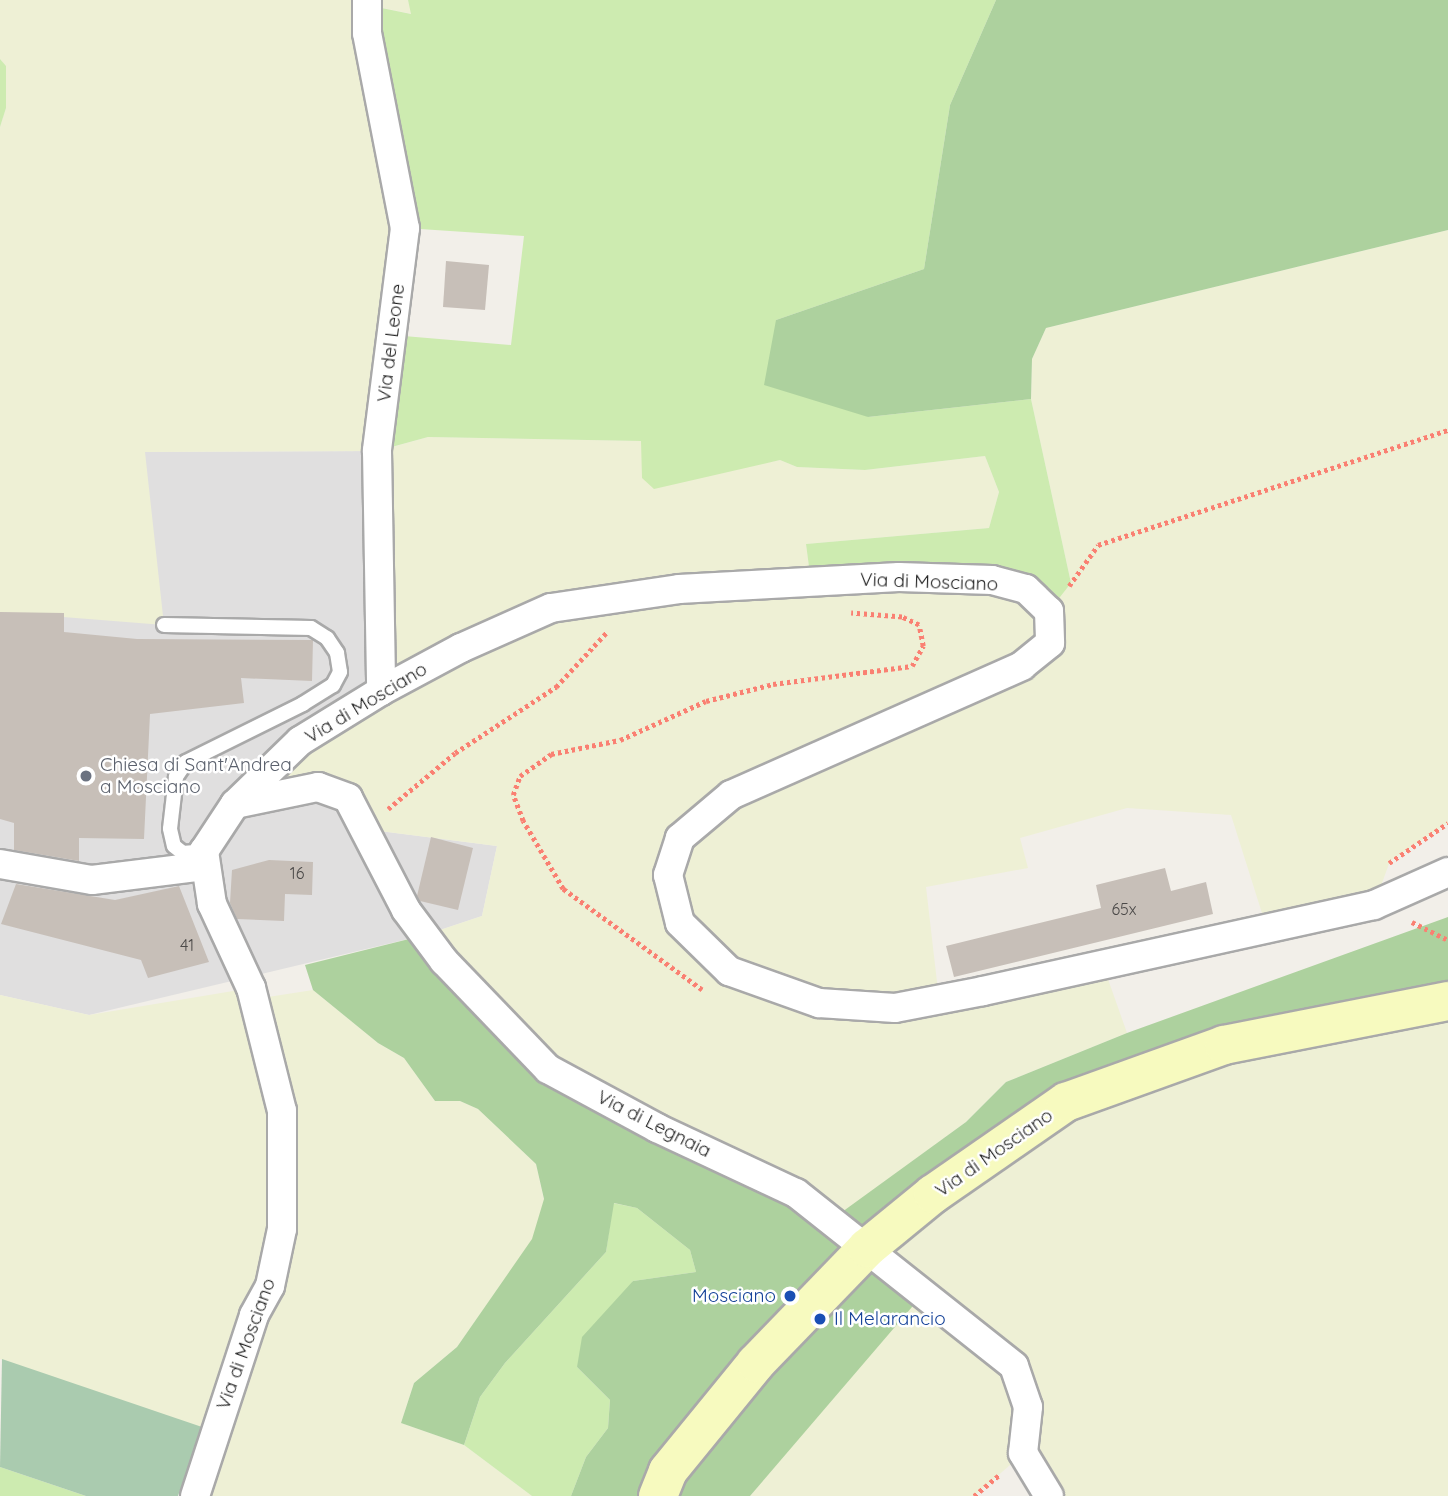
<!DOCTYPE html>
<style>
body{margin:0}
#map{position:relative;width:1448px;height:1496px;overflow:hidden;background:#f2efe9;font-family:Quicksand,sans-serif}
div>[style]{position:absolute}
.residential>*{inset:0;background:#e0dfdf}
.farmland>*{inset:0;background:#eef0d5}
.grass>*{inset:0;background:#cdebb0}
.forest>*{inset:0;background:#add19e}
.cemetery>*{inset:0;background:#aacbaf}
.building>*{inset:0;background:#c7bfb8}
.path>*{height:4.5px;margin-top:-2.25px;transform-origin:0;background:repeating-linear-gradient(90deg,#fa8072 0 3.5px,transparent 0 7px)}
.roads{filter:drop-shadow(2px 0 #a9a9a9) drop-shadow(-2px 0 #a9a9a9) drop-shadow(0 2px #a9a9a9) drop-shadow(0 -2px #a9a9a9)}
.service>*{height:14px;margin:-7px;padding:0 7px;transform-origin:7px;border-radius:7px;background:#fff}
.minor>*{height:28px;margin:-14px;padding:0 14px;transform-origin:14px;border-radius:14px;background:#fff}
.secondary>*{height:38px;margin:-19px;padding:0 19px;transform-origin:19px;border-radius:19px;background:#f7fabf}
.dots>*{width:19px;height:19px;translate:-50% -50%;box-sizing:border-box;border:4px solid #fff;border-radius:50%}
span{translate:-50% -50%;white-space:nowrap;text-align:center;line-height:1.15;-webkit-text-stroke:5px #fff;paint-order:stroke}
.number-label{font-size:16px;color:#4b4948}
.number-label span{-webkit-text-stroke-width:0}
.street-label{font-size:19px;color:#222}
.worship-label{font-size:19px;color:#5b616d}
.left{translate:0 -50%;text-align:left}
.transit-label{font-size:19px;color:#164399}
.right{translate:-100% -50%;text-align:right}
</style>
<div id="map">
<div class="residential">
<div style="clip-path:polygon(377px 451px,381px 691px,318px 787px,364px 829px,497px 846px,482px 916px,425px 935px,89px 1015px,0 995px,0 612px,64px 613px,145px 452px)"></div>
</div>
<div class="farmland">
<div style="clip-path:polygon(0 0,408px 0,412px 14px,368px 5px,405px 228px,378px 451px,428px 437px,642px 441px,642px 478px,729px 470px,780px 460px,797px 467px,865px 470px,985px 456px,999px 492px,989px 528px,806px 544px,811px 581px,1071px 583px,1031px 399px,1032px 359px,1046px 328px,1448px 230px,1448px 823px,1390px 861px,1374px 905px,1267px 929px,1231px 815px,1127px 808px,1020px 838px,1028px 868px,926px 887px,939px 999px,1103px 965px,1127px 1033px,1006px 1082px,966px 1122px,831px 1221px,548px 1069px,425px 935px,482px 916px,497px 846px,364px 829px,348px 798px,235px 804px,380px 690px,377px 451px,145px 452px,164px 625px,0 612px,0 127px,6px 108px,6px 67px,0 59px)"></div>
<div style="clip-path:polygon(251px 988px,255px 999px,313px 990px,378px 1043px,404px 1058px,435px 1101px,460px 1101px,478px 1109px,536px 1164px,544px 1200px,533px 1239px,457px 1347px,414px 1383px,401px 1423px,464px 1445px,532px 1496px,195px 1496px,213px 1433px,0 1359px,0 995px,89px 1015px)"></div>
<div style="clip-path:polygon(1448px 1001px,1448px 1496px,1049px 1496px,1023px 1454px,974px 1496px,750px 1496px,769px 1473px,867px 1248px,1066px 1102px)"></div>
</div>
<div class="grass">
<div style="clip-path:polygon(408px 0,996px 0,950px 105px,924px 269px,776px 320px,868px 417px,1031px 399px,1071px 583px,1049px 611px,1026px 589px,811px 582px,806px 544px,989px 528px,999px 492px,985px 456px,865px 470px,797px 467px,780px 460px,654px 489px,642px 478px,641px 441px,428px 437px,377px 451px,392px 335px,511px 345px,524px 236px,405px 228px,367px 5px,411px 14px)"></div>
<div style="clip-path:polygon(0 59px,6px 66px,6px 108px,0 127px)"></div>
<div style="clip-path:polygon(613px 1203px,637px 1208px,690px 1250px,696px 1272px,633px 1281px,577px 1367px,610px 1400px,608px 1428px,586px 1457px,571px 1496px,532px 1496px,464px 1445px,480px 1397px,505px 1363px,606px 1252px)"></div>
<div style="clip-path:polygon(0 1467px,86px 1496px,0 1496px)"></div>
</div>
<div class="forest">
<div style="clip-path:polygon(996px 0,1448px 0,1448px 230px,1046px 328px,1032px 359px,1031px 399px,868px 417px,764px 385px,776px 320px,924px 269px,950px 105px)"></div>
<div style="clip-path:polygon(1448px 917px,1448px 1001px,1066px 1102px,867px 1248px,924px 1293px,750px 1496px,571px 1496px,586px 1457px,608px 1428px,610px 1400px,577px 1367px,582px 1337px,633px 1281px,696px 1272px,690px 1250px,637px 1208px,614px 1203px,606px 1252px,505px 1363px,480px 1397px,464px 1445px,401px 1423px,414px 1383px,457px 1347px,532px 1239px,544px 1199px,536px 1164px,478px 1109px,460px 1101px,435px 1101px,404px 1058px,378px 1043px,313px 990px,305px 965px,425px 935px,548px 1069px,831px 1220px,966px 1122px,1006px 1082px,1127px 1033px)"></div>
</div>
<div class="cemetery">
<div style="clip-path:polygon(2px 1359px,202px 1427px,178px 1496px,86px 1496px,0 1467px)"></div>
</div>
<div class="building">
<div style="clip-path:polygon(446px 261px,489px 265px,485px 310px,443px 307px)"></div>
<div style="clip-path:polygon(0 612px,64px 613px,64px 632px,137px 639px,313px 640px,312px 681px,241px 678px,244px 703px,150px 714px,144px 839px,79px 838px,79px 861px,14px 850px,14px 823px,0 819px)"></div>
<div style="clip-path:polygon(431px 837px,473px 848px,458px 910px,420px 901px,417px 896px)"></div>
<div style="clip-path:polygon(269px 860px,313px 862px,312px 895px,285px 894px,284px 921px,237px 919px,230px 903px,232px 870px)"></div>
<div style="clip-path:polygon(1165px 868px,1171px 891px,1206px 882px,1213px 914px,954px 977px,946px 946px,1101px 908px,1096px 885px)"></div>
<div style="clip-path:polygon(16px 884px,115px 900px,179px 886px,209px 962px,148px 978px,141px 960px,1px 924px)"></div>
</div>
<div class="path">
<div style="left:1069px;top:586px;width:50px;rotate:-54.7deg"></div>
<div style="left:1098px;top:545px;width:368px;rotate:-18.2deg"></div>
<div style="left:388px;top:809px;width:87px;rotate:-39.9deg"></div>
<div style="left:455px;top:753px;width:121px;rotate:-33.2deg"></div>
<div style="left:556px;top:687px;width:74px;rotate:-47.2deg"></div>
<div style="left:1389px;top:863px;width:71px;rotate:-34.1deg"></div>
<div style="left:1412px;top:922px;width:40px;rotate:26.6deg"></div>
<div style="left:702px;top:990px;width:172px;rotate:-144deg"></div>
<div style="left:563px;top:889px;width:79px;rotate:-120.5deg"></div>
<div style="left:523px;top:821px;width:28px;rotate:-111deg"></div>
<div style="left:513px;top:795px;width:20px;rotate:-70deg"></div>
<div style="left:520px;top:776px;width:38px;rotate:-35deg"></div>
<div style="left:551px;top:754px;width:70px;rotate:-11.5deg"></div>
<div style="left:620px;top:740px;width:94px;rotate:-24.4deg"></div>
<div style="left:706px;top:701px;width:69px;rotate:-14.2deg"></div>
<div style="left:773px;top:684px;width:140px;rotate:-7.4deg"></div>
<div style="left:912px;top:666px;width:23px;rotate:-61deg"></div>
<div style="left:923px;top:646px;width:21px;rotate:-101deg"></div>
<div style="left:919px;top:625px;width:19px;rotate:-155deg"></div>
<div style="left:902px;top:617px;width:51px;rotate:-175.5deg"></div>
<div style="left:974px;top:1496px;width:34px;rotate:-40deg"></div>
</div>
<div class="roads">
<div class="service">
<div style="left:164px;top:625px;width:147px;rotate:1.2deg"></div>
<div style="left:311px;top:628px;width:19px;rotate:32deg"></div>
<div style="left:327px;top:638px;width:18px;rotate:56deg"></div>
<div style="left:337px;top:653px;width:19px;rotate:81deg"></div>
<div style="left:340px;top:672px;width:15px;rotate:118deg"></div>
<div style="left:333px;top:685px;width:36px;rotate:148deg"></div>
<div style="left:303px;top:704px;width:131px;rotate:153.6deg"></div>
<div style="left:186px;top:762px;width:18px;rotate:124deg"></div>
<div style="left:176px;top:777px;width:52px;rotate:96.6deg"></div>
<div style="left:170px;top:829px;width:17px;rotate:77deg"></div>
<div style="left:174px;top:846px;width:11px;rotate:38deg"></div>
<div style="left:183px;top:853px;width:21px;rotate:-5deg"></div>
</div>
<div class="minor">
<div style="left:367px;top:0;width:33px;rotate:90deg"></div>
<div style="left:367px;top:33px;width:199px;rotate:79deg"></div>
<div style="left:405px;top:228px;width:225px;rotate:97.2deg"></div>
<div style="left:377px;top:451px;width:240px;rotate:89deg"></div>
<div style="left:235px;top:804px;width:85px;rotate:-11.6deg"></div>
<div style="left:318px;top:787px;width:32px;rotate:20deg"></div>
<div style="left:348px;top:798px;width:126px;rotate:62.6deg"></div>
<div style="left:406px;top:910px;width:64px;rotate:53.3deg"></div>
<div style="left:444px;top:961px;width:150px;rotate:46.1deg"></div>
<div style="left:548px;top:1069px;width:124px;rotate:28.4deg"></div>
<div style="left:657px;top:1128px;width:153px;rotate:25.1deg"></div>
<div style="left:796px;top:1193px;width:278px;rotate:38.4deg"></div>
<div style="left:1014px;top:1366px;width:43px;rotate:71.1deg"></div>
<div style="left:1028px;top:1407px;width:46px;rotate:96.2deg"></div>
<div style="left:1023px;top:1453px;width:50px;rotate:58.8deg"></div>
<div style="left:0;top:864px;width:93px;rotate:9.9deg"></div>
<div style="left:92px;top:880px;width:113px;rotate:-7.1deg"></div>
<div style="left:195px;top:1496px;width:190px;rotate:-71.9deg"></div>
<div style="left:254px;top:1315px;width:33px;rotate:-61deg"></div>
<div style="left:270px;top:1286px;width:58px;rotate:-78.1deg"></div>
<div style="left:282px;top:1229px;width:118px;rotate:-90deg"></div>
<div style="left:282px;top:1111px;width:127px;rotate:-104.1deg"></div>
<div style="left:251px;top:988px;width:93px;rotate:-114.9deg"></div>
<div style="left:212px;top:904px;width:54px;rotate:-98.6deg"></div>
<div style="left:204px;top:851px;width:56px;rotate:-56.6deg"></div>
<div style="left:235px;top:804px;width:91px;rotate:-44.1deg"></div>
<div style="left:300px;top:741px;width:95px;rotate:-31.7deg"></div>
<div style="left:381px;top:691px;width:91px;rotate:-28.3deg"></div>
<div style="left:461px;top:648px;width:98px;rotate:-24deg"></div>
<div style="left:551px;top:608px;width:129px;rotate:-8.4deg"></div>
<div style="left:679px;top:589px;width:220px;rotate:-3.1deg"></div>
<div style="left:899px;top:577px;width:93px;rotate:1.8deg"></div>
<div style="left:992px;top:580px;width:35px;rotate:15deg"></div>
<div style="left:1026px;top:589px;width:32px;rotate:44deg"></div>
<div style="left:1049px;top:611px;width:32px;rotate:88deg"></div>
<div style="left:1050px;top:643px;width:36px;rotate:141deg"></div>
<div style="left:1022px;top:666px;width:318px;rotate:156.1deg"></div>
<div style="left:731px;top:795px;width:67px;rotate:139.9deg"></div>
<div style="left:680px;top:838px;width:39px;rotate:108deg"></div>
<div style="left:668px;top:875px;width:49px;rotate:76deg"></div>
<div style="left:680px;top:923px;width:69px;rotate:44.4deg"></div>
<div style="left:729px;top:971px;width:96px;rotate:19.6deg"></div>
<div style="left:819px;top:1003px;width:76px;rotate:3.8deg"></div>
<div style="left:895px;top:1008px;width:90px;rotate:-10.9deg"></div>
<div style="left:983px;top:991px;width:400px;rotate:-12.4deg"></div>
<div style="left:1374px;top:905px;width:81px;rotate:-24deg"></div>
</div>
<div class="secondary">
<div style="left:658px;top:1496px;width:27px;rotate:-68deg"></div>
<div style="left:668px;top:1471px;width:139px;rotate:-50.8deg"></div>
<div style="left:756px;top:1363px;width:160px;rotate:-46deg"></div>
<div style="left:867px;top:1248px;width:85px;rotate:-39.3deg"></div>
<div style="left:933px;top:1194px;width:162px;rotate:-34.7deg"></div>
<div style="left:1066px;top:1102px;width:168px;rotate:-19.8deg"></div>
<div style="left:1224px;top:1045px;width:228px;rotate:-11.1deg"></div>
</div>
</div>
<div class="dots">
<div style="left:86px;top:776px;background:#6b7280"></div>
<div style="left:790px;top:1296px;background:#1a4fb4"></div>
<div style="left:820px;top:1319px;background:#1a4fb4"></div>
</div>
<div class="number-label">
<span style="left:297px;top:873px">16</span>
<span style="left:1124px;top:909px">65x</span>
<span style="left:187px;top:945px">41</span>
</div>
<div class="street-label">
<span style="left:391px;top:343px;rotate:-83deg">Via del Leone</span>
<span style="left:929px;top:582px;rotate:2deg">Via di Mosciano</span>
<span style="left:366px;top:703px;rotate:-31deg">Via di Mosciano</span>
<span style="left:654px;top:1124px;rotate:27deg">Via di Legnaia</span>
<span style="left:994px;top:1153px;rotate:-35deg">Via di Mosciano</span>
<span style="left:246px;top:1344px;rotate:-70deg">Via di Mosciano</span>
</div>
<div class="worship-label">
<span class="left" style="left:100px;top:776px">Chiesa di Sant'Andrea<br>a Mosciano</span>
</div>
<div class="transit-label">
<span class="right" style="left:776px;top:1296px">Mosciano</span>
<span class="left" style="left:834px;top:1319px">Il Melarancio</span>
</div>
</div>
